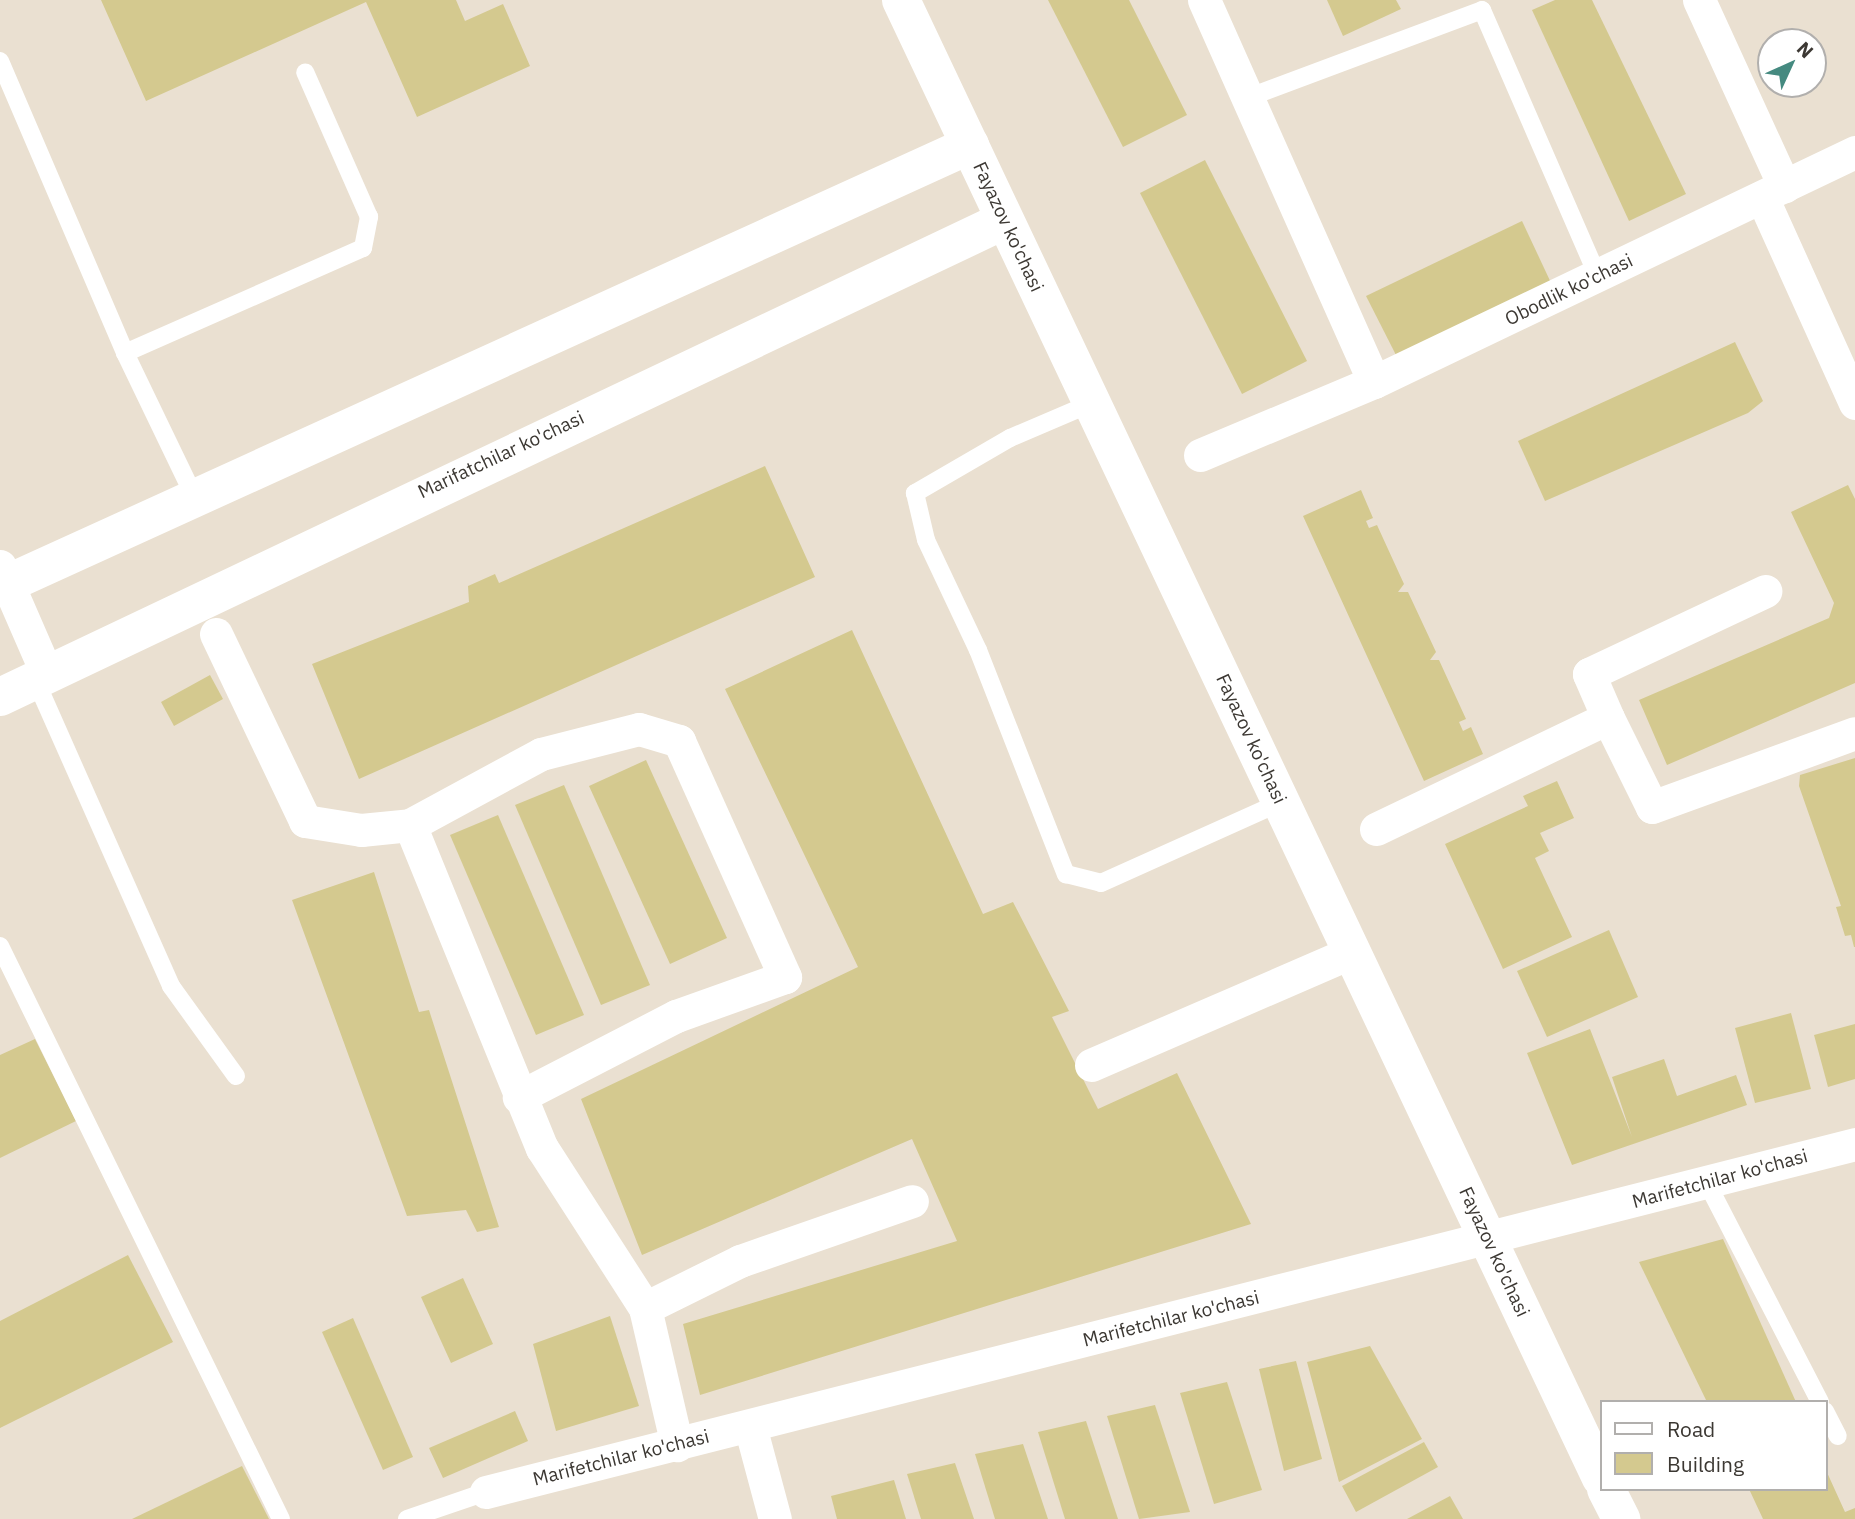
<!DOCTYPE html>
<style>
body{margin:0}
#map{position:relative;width:1855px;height:1519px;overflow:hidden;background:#eae0d1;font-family:"IBM Plex Sans",sans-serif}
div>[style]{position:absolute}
.building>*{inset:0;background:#d4c98f}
.service>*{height:18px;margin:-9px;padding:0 9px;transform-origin:9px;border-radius:9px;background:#fff}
.minor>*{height:33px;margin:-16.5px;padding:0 16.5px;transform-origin:16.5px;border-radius:16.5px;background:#fff}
.tertiary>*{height:38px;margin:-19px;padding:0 19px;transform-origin:19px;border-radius:19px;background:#fff}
.secondary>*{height:38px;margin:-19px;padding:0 19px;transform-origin:19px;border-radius:19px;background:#fff}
span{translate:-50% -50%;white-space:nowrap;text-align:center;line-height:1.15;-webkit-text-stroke:6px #fff;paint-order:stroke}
.street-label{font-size:19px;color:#3c3833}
.legend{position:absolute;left:1600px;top:1400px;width:228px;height:91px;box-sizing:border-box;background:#fff;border:2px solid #b1afad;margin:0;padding:9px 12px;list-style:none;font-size:21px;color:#3c3833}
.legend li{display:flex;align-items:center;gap:14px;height:35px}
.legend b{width:35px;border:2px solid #b1afad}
.north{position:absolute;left:1757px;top:28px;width:70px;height:70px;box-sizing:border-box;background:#fff;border:2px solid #b1afad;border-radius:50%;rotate:45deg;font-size:19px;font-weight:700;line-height:28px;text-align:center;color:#3c3833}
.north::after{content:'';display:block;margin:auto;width:24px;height:32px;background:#458a80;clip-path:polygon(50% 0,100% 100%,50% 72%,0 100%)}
</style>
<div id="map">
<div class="building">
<div style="clip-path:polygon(101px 0,456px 0,465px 21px,503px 4px,530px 66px,417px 117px,366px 2px,146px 101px)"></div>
<div style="clip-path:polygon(1048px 0,1129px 0,1187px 115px,1123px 147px)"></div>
<div style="clip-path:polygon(1327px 0,1396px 0,1401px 9px,1343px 36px)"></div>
<div style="clip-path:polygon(1555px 0,1592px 0,1686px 194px,1629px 221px,1532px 10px)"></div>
<div style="clip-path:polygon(1205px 160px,1307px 361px,1242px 394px,1140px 193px)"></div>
<div style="clip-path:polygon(1522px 221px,1552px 285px,1398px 359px,1366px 296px)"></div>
<div style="clip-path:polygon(1735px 342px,1763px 401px,1748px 413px,1545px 501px,1518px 441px)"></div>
<div style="clip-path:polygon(765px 466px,815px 577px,359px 779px,312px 664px,469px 602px,468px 586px,495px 574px,499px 583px)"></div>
<div style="clip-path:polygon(1848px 485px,1855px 499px,1855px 683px,1667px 765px,1639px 700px,1829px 618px,1834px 603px,1791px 512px)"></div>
<div style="clip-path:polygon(1361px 490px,1373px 518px,1366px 521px,1369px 528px,1377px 525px,1404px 584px,1398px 592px,1408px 592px,1436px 652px,1430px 660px,1439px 660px,1466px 719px,1459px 722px,1463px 731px,1471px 727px,1483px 754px,1424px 781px,1303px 516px)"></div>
<div style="clip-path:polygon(852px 630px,983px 914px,1013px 902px,1069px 1011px,1052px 1017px,1098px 1109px,1177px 1073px,1251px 1224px,700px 1395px,683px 1324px,957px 1241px,912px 1139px,642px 1255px,581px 1099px,858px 967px,725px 689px)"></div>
<div style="clip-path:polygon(210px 675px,223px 699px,174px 726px,161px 702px)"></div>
<div style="clip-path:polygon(1855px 758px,1855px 947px,1854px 947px,1851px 935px,1845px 936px,1836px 907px,1841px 906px,1799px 786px,1800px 775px)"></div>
<div style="clip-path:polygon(646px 760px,727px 938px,670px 964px,589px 786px)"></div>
<div style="clip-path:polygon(1557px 781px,1574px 818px,1540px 833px,1549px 851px,1535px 858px,1572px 937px,1503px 969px,1445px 844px,1528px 806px,1523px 796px)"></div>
<div style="clip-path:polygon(564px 785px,650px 985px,601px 1005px,515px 805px)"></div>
<div style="clip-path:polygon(498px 815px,584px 1015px,536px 1035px,450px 835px)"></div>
<div style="clip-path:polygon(374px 872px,419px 1012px,429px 1010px,499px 1227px,477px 1232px,466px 1210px,407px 1216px,292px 900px)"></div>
<div style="clip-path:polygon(1609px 930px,1638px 997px,1547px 1037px,1517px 971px)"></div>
<div style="clip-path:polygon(1791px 1013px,1811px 1089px,1755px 1103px,1735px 1028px)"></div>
<div style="clip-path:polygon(1855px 1024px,1855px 1079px,1828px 1087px,1814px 1035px)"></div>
<div style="clip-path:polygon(1590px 1029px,1632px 1137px,1612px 1077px,1664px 1059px,1677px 1096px,1736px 1075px,1747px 1105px,1572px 1165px,1527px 1053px)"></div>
<div style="clip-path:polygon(35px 1039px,76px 1121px,0 1158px,0 1055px)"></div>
<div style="clip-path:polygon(1723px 1239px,1796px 1402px,1707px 1402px,1639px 1262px)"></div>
<div style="clip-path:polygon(128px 1255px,173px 1342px,0 1428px,0 1321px)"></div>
<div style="clip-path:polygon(463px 1278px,493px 1344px,451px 1363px,421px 1297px)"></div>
<div style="clip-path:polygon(610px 1316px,639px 1406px,556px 1431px,533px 1344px)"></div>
<div style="clip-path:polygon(353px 1318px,413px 1457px,383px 1470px,322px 1332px)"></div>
<div style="clip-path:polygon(1370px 1346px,1422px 1439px,1339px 1482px,1307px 1362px)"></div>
<div style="clip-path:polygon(1296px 1361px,1322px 1459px,1284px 1471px,1259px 1369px)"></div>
<div style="clip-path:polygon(1227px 1382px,1262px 1490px,1214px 1504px,1180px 1393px)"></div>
<div style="clip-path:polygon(1155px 1405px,1190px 1512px,1139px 1519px,1107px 1416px)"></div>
<div style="clip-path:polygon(515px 1411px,528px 1441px,443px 1478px,429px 1448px)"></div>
<div style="clip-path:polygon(1086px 1421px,1118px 1519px,1065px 1519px,1038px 1432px)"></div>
<div style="clip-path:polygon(1424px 1442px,1438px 1467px,1356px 1512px,1342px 1486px)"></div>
<div style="clip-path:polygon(1023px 1444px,1048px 1519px,995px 1519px,975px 1454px)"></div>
<div style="clip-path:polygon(955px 1463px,974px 1519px,921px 1519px,907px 1474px)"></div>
<div style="clip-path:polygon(242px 1466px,269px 1519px,132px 1519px)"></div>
<div style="clip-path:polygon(1825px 1468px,1845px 1512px,1855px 1508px,1855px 1519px,1763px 1519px,1749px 1489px,1825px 1489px)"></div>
<div style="clip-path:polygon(894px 1480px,906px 1519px,837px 1519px,831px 1496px)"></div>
<div style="clip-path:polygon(1450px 1496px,1463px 1519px,1407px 1519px)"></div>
</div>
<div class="service">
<div style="left:0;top:61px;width:318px;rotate:66.8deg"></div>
<div style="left:1247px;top:98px;width:251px;rotate:-20.5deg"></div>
<div style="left:1482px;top:10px;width:291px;rotate:66.5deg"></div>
<div style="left:1092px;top:403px;width:89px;rotate:156.9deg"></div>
<div style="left:1010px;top:438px;width:110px;rotate:149.9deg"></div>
<div style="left:915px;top:493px;width:48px;rotate:76.8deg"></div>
<div style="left:926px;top:540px;width:122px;rotate:64.7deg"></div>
<div style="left:978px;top:650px;width:241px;rotate:68.6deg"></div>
<div style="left:1066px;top:874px;width:36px;rotate:14deg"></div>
<div style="left:1101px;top:883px;width:197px;rotate:-24.2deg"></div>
<div style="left:193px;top:494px;width:157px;rotate:-115.7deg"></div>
<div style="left:125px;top:353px;width:260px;rotate:-23.8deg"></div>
<div style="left:363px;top:248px;width:32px;rotate:-79deg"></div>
<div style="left:369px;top:217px;width:158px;rotate:-113.8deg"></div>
<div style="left:35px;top:679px;width:336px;rotate:66.1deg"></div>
<div style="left:171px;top:986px;width:111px;rotate:54.2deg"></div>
<div style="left:0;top:946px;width:638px;rotate:63.88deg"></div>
<div style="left:1707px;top:1183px;width:246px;rotate:62.7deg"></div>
<div style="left:1825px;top:1411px;width:28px;rotate:63deg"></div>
<div style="left:407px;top:1519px;width:83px;rotate:-18.9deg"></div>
</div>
<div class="minor">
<div style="left:1204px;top:0;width:418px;rotate:66deg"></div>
<div style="left:1699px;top:0;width:205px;rotate:65.4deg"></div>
<div style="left:1762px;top:197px;width:226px;rotate:65.7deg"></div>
<div style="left:1200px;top:455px;width:189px;rotate:-22.8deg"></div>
<div style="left:1374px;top:382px;width:533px;rotate:-25.56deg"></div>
<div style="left:0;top:566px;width:118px;rotate:66.5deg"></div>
<div style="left:216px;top:634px;width:207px;rotate:64.5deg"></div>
<div style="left:305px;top:821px;width:57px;rotate:9.1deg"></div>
<div style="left:361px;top:830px;width:49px;rotate:-5.8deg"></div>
<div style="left:410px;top:825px;width:349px;rotate:67.8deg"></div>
<div style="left:542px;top:1148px;width:190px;rotate:57.2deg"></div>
<div style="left:645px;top:1308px;width:106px;rotate:-26.3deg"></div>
<div style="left:740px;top:1261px;width:182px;rotate:-19.2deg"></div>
<div style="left:1608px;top:718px;width:48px;rotate:-113.4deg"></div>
<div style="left:1589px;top:674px;width:195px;rotate:-25.2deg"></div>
<div style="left:410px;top:825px;width:149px;rotate:-28.5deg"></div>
<div style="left:541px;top:754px;width:101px;rotate:-14.3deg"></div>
<div style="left:639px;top:729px;width:42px;rotate:16.7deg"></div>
<div style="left:679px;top:741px;width:259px;rotate:65.8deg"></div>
<div style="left:785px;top:977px;width:116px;rotate:160.3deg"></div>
<div style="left:676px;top:1016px;width:177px;rotate:152.7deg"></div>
<div style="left:1376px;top:829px;width:257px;rotate:-25.6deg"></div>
<div style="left:1608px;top:718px;width:99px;rotate:63.7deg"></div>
<div style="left:1652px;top:807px;width:216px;rotate:-20deg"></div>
<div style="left:1091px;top:1065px;width:284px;rotate:-23.4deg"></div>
<div style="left:645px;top:1308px;width:141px;rotate:76.9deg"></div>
<div style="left:750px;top:1426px;width:96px;rotate:75deg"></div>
<div style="left:486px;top:1492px;width:1413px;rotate:-14.26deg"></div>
</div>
<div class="tertiary">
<div style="left:0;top:587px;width:1066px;rotate:-24.5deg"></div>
<div style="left:0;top:697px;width:1112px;rotate:-25.39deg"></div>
</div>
<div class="secondary">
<div style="left:901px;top:0;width:1635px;rotate:64.66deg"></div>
<div style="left:1606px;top:1489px;width:34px;rotate:63deg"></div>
</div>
<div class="street-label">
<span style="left:1008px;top:227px;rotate:65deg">Fayazov ko'chasi</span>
<span style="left:1569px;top:290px;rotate:-26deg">Obodlik ko'chasi</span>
<span style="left:501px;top:455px;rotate:-25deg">Marifatchilar ko'chasi</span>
<span style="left:1251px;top:739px;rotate:65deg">Fayazov ko'chasi</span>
<span style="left:1720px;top:1179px;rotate:-15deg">Marifetchilar ko'chasi</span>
<span style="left:1494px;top:1252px;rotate:65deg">Fayazov ko'chasi</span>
<span style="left:1171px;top:1319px;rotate:-14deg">Marifetchilar ko'chasi</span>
<span style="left:621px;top:1458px;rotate:-14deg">Marifetchilar ko'chasi</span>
</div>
<ul class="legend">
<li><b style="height:9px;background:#fff"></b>Road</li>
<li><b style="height:19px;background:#d4c98f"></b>Building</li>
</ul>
<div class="north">N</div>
</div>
